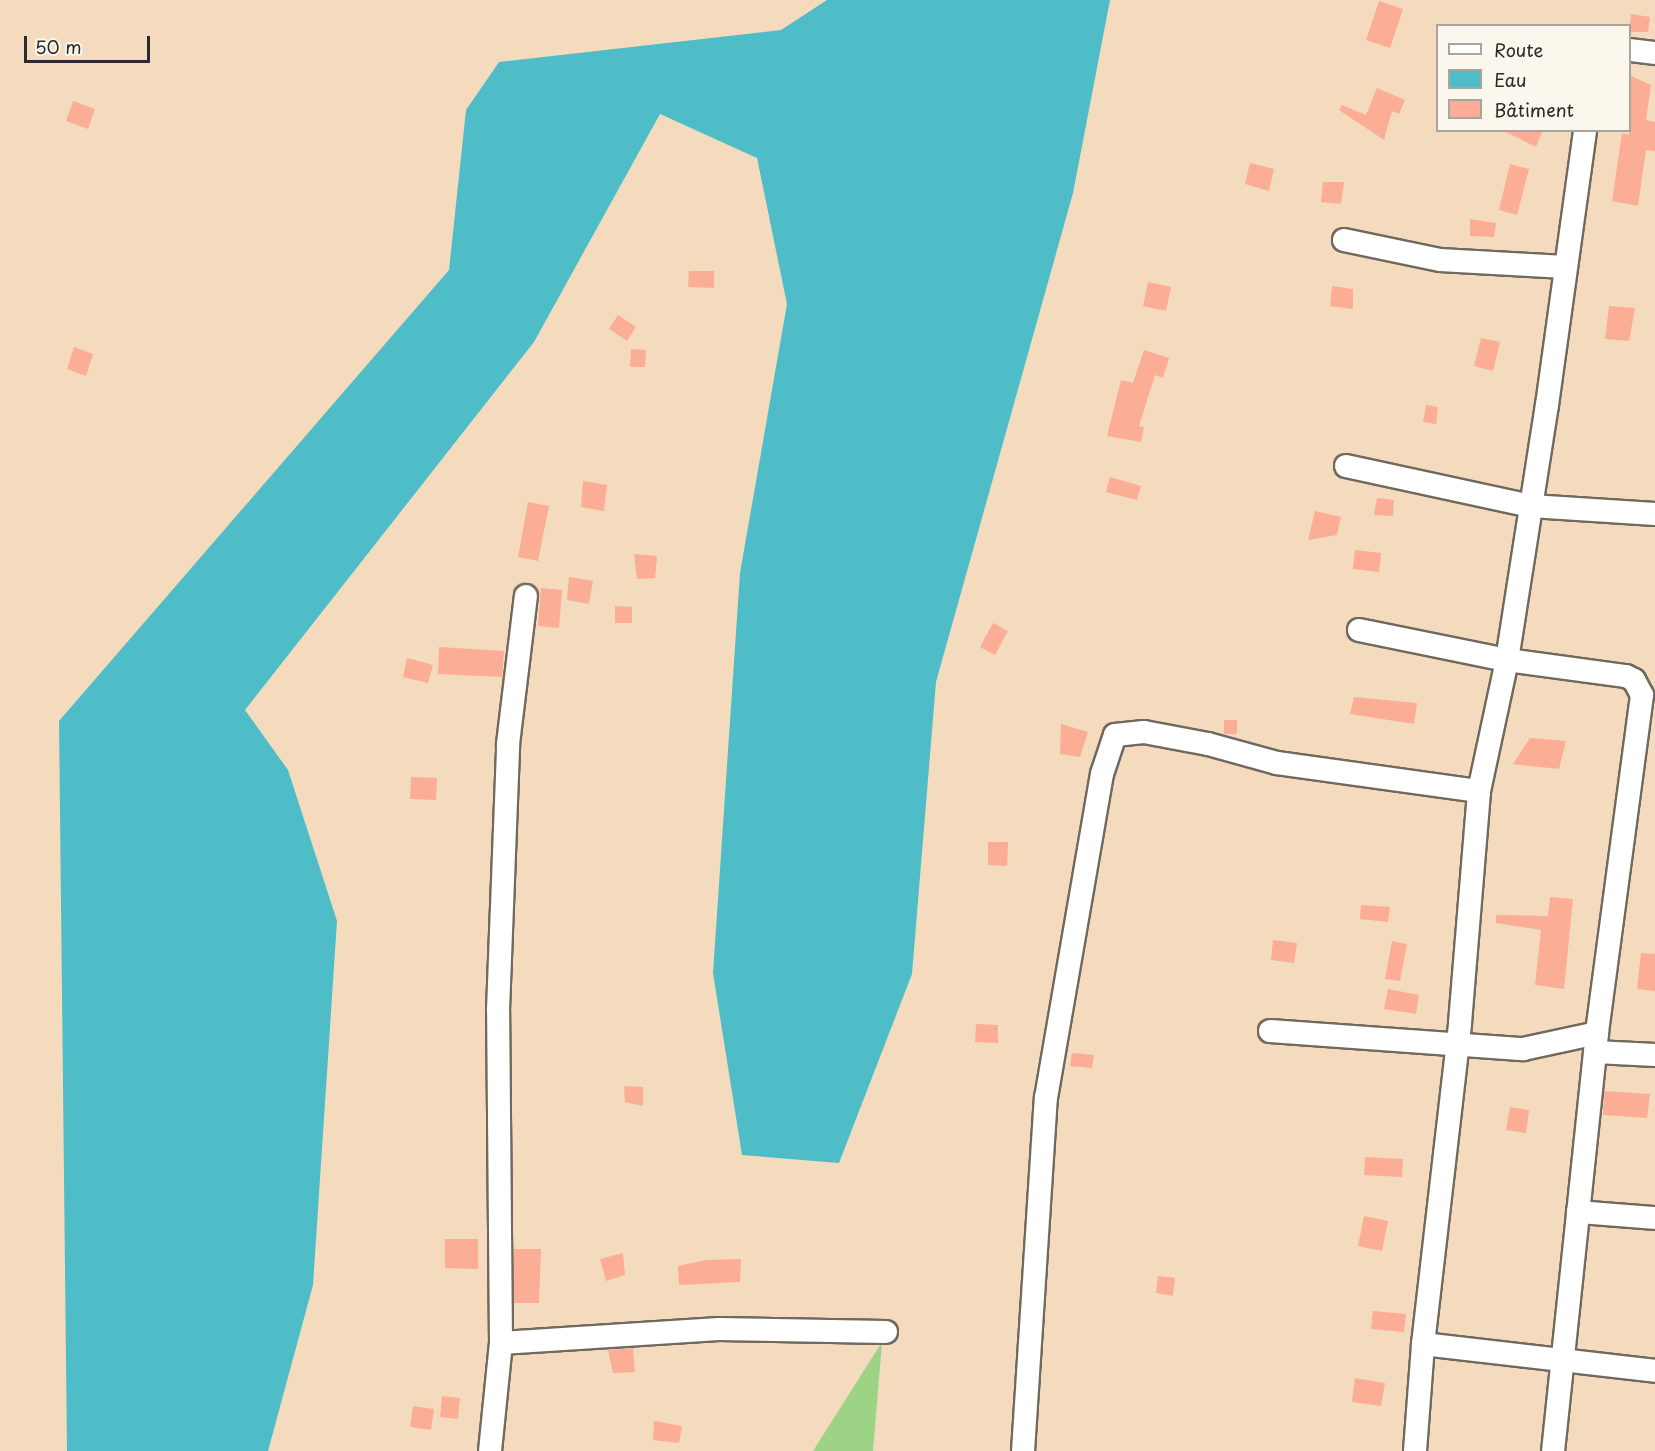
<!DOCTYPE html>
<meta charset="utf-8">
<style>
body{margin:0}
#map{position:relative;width:1655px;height:1451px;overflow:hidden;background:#f4dbbd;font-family:"Playpen Sans",sans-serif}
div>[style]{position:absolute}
.green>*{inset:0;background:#9cd385}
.water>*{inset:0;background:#4fbdc8}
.building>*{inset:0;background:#fcad96}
.roads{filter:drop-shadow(2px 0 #71695e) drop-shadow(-2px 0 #71695e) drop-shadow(0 2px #71695e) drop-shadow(0 -2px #71695e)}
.minor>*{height:22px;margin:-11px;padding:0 11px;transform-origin:11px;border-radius:11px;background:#fff}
span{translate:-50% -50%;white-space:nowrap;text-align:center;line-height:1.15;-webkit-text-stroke:4.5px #fbf7ec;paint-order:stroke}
.legend{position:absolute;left:1436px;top:24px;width:195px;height:108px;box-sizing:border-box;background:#fbf7ec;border:2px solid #a8a59f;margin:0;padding:8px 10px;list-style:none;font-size:18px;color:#2b2b2b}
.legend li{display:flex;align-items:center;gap:12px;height:30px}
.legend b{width:30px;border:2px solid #a8a59f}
.scale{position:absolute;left:24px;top:36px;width:126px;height:27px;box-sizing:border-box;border:3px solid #2b2b2b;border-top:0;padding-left:8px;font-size:18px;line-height:21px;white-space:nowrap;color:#2b2b2b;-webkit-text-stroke:4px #fbf7ec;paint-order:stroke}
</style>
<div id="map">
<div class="green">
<div style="clip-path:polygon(882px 1342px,873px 1451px,813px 1451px)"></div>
</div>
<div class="water">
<div style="clip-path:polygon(827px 0,1110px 0,1073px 193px,936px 682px,912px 974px,839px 1163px,742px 1155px,713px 973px,740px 573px,787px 304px,757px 158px,660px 114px,534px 342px,245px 710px,288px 770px,337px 921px,313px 1285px,268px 1451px,67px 1451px,59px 721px,449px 270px,466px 110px,499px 62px,781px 30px)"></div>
</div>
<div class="building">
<div style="clip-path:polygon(1379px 1px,1403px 9px,1390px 48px,1366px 40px)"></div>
<div style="clip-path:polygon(1631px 14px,1650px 17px,1648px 32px,1629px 32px)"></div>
<div style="clip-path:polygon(1629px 75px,1651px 85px,1646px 120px,1655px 122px,1655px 151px,1646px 150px,1638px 206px,1612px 201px,1622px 133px,1629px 135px)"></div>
<div style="clip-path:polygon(1377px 88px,1405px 100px,1399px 114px,1392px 111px,1384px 140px,1339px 110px,1342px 105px,1366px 115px)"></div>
<div style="clip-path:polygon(73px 101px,95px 109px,88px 129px,66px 121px)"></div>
<div style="clip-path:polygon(1502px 130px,1543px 130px,1536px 147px)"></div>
<div style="clip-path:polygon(1250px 163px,1274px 169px,1269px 191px,1245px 184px)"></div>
<div style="clip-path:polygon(1510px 164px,1529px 169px,1517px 215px,1499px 210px)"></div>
<div style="clip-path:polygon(1323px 182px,1344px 182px,1341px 204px,1321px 202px)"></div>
<div style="clip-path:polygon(1470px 219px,1496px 223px,1494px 237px,1470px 236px)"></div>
<div style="clip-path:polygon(689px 271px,714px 271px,714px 288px,688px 287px)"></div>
<div style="clip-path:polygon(1148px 282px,1171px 287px,1166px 311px,1143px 306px)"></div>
<div style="clip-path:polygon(1332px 286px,1353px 289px,1353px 309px,1330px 306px)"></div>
<div style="clip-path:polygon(1609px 306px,1635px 308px,1629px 341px,1605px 339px)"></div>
<div style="clip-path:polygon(618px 315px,636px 327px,627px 341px,609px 329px)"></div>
<div style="clip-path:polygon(1481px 338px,1500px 342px,1493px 371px,1474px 366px)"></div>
<div style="clip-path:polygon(74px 347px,93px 354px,86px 376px,67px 369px)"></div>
<div style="clip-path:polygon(631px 349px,646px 350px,645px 367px,630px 367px)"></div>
<div style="clip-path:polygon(1144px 350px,1169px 358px,1163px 378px,1155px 375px,1139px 426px,1144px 427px,1141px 442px,1107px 436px,1121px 380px,1133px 383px)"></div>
<div style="clip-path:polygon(1426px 405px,1438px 407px,1436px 424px,1423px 422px)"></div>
<div style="clip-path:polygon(1110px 477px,1141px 486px,1137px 500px,1106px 492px)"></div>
<div style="clip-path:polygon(583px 481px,607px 485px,604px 511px,581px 507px)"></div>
<div style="clip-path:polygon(1377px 498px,1394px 500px,1393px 516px,1374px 515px)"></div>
<div style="clip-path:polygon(528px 502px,549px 506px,538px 561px,518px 557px)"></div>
<div style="clip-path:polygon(1315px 511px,1341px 517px,1337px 535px,1308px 540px)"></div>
<div style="clip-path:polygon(1355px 550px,1381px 553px,1379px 572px,1353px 569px)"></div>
<div style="clip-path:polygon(634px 554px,657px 556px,655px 578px,637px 579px)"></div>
<div style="clip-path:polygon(569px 577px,593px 581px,589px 604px,567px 600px)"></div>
<div style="clip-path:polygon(541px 588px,562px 590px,559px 628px,538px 626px)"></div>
<div style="clip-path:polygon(615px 606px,632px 607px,632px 623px,615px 623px)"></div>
<div style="clip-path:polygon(993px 623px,1008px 631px,995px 655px,980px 647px)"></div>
<div style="clip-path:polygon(439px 647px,504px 651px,502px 677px,438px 674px)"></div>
<div style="clip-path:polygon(407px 658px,433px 665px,428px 683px,403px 677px)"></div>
<div style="clip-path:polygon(1354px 697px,1417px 703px,1414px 724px,1350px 714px)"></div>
<div style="clip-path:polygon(1224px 720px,1237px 720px,1237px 734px,1224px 734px)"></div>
<div style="clip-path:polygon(1061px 724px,1088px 732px,1080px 757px,1060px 754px)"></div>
<div style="clip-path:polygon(1530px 738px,1566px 741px,1559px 769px,1513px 764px)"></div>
<div style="clip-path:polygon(411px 777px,437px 778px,436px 800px,410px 799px)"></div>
<div style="clip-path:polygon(988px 842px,1008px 842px,1007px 866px,988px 865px)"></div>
<div style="clip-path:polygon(1550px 897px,1573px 899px,1564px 989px,1535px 985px,1541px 930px,1496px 923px,1496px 915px,1548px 916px)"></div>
<div style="clip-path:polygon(1361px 905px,1390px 907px,1388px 922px,1360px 919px)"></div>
<div style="clip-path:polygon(1273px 940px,1297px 943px,1294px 963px,1271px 960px)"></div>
<div style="clip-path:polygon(1392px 941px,1407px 944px,1400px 981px,1385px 979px)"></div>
<div style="clip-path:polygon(1641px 953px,1655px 954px,1655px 991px,1637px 989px)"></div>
<div style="clip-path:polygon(1388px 989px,1419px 995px,1416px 1014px,1384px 1009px)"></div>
<div style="clip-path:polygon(976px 1024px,998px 1025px,998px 1043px,975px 1042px)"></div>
<div style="clip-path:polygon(1072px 1053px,1094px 1055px,1092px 1068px,1070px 1066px)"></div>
<div style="clip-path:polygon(624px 1086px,643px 1087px,643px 1106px,625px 1102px)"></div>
<div style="clip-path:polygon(1604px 1091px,1650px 1094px,1647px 1118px,1603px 1115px)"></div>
<div style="clip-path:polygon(1510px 1107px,1529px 1110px,1526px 1133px,1506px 1130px)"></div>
<div style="clip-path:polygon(1365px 1157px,1403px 1159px,1402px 1177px,1364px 1175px)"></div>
<div style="clip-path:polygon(1364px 1216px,1388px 1221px,1382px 1251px,1358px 1246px)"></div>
<div style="clip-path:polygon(445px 1239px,478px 1239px,478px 1269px,445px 1268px)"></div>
<div style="clip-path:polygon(514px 1249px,541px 1249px,539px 1303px,514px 1303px)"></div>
<div style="clip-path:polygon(623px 1253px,625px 1275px,606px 1281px,600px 1259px)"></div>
<div style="clip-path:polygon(741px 1259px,740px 1282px,679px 1285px,678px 1266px,707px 1260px)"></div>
<div style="clip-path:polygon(1158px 1276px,1175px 1278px,1173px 1296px,1156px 1293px)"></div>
<div style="clip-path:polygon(1373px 1311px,1406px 1314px,1404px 1332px,1371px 1329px)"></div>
<div style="clip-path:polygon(633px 1348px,635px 1372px,613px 1373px,608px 1350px)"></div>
<div style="clip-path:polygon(1355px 1378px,1385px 1383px,1381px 1406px,1352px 1402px)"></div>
<div style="clip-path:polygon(442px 1396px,460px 1398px,458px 1419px,440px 1417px)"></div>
<div style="clip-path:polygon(413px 1406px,434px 1409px,431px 1430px,410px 1427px)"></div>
<div style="clip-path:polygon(654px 1421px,682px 1426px,679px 1443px,653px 1440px)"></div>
</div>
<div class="roads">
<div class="minor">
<div style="left:1630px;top:50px;width:25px;rotate:7deg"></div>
<div style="left:1344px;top:240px;width:98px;rotate:11.8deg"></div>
<div style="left:1440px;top:260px;width:125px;rotate:3.2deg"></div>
<div style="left:1346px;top:466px;width:189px;rotate:12.2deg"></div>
<div style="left:1531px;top:506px;width:124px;rotate:3.7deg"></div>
<div style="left:1359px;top:630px;width:151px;rotate:11.5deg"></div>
<div style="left:1507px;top:660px;width:120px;rotate:7.7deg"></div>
<div style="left:1626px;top:676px;width:9px;rotate:27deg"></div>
<div style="left:1634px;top:680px;width:17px;rotate:62deg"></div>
<div style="left:1642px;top:695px;width:341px;rotate:97.6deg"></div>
<div style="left:1597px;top:1033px;width:420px;rotate:96deg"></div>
<div style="left:1270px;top:1031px;width:254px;rotate:4.1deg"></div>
<div style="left:1523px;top:1049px;width:76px;rotate:-12.2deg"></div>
<div style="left:1595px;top:1052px;width:60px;rotate:2.9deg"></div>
<div style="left:1578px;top:1212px;width:77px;rotate:4.5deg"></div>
<div style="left:501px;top:1343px;width:218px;rotate:-3.7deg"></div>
<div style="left:719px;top:1329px;width:167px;rotate:1deg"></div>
<div style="left:1423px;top:1344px;width:234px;rotate:6.6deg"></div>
<div style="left:490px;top:1451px;width:109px;rotate:-84.2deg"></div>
<div style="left:501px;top:1343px;width:333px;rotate:-90.5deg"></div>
<div style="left:498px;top:1010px;width:266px;rotate:-87.8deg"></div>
<div style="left:508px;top:744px;width:149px;rotate:-83.1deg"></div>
<div style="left:1023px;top:1451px;width:354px;rotate:-86.3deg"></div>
<div style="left:1046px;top:1098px;width:329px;rotate:-80.2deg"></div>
<div style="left:1102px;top:774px;width:41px;rotate:-71.6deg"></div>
<div style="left:1115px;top:735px;width:29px;rotate:-6deg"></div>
<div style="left:1144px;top:732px;width:65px;rotate:10.6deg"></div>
<div style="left:1208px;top:744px;width:72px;rotate:15.4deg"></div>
<div style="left:1277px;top:763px;width:204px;rotate:7.9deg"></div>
<div style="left:1415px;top:1451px;width:107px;rotate:-85.7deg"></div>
<div style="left:1423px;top:1344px;width:323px;rotate:-83.4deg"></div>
<div style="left:1460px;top:1023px;width:233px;rotate:-85.3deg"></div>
<div style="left:1479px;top:791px;width:134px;rotate:-77.9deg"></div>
<div style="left:1507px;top:660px;width:258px;rotate:-81.1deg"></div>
<div style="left:1547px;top:405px;width:278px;rotate:-82.1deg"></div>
</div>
</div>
<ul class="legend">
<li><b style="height:8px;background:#fff"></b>Route</li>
<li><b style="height:16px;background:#4fbdc8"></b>Eau</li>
<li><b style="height:16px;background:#fcad96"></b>Bâtiment</li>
</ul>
<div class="scale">50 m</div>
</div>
